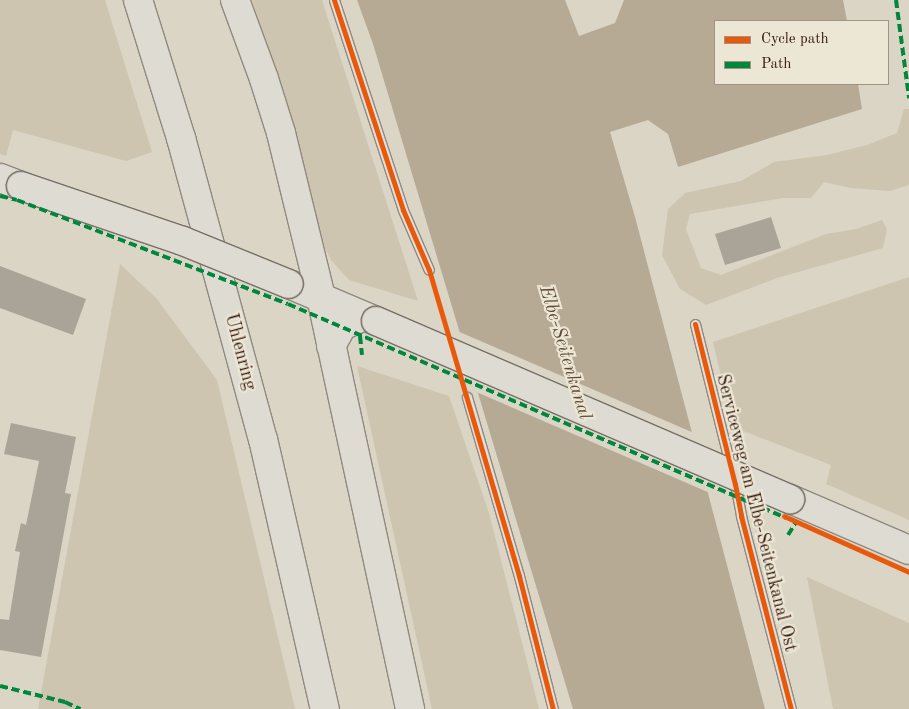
<!DOCTYPE html>
<style>
body{margin:0}
#map{position:relative;width:909px;height:709px;overflow:hidden;background:#dad5c5;font-family:"Old Standard TT",serif}
div>[style]{position:absolute}
.green>*{inset:0;background:#cec5b0}
.water>*{inset:0;background:#b6aa95}
.pier>*{inset:0;background:#dad5c5}
.building>*{inset:0;background:#aaa498}
.roads{filter:drop-shadow(1px 0 #8f897f) drop-shadow(-1px 0 #8f897f) drop-shadow(0 1px #8f897f) drop-shadow(0 -1px #8f897f)}
.service>*{height:9px;margin:-4.5px;padding:0 4.5px;transform-origin:4.5px;border-radius:4.5px;background:#e2e0d9}
.primary>*{height:28px;margin:-14px;padding:0 14px;transform-origin:14px;border-radius:14px;background:#dedbd2}
.trunk>*{height:28px;margin:-14px;padding:0 14px;transform-origin:14px;border-radius:14px;background:#dedbd2}
.bridges{filter:drop-shadow(1px 0 #776f66) drop-shadow(-1px 0 #776f66) drop-shadow(0 1px #776f66) drop-shadow(0 -1px #776f66)}
.primary-bridge>*{height:28px;margin:-14px;padding:0 14px;transform-origin:14px;border-radius:14px;background:#dedbd2}
.quiet>*{height:4px;margin-top:-2px;transform-origin:0;background:repeating-linear-gradient(90deg,#00873e 0 8px,transparent 0 12px)}
.cycleway>*{height:5px;margin:-2.5px;padding:0 2.5px;transform-origin:2.5px;border-radius:2.5px;background:#e8590c}
span{translate:-50% -50%;white-space:nowrap;text-align:center;line-height:1.15;-webkit-text-stroke:4.5px #ece6d4;paint-order:stroke}
.street-label{font-size:18px;color:#33160b}
.water-label{font-size:19px;color:#614a3a;font-style:italic}
.legend{position:absolute;left:714px;top:20px;width:175px;height:65px;box-sizing:border-box;background:#ece6d4;border:1px solid #a29384;margin:0;padding:6px 9px;list-style:none;font-size:15px;color:#33160b}
.legend li{display:flex;align-items:center;gap:10px;height:25px}
.legend b{width:25px;border:1px solid #a29384}
</style>
<div id="map">
<div class="green">
<div style="clip-path:polygon(0 0,105px 0,152px 152px,126px 161px,13px 130px,6px 156px,0 154px)"></div>
<div style="clip-path:polygon(252px 0,322px 0,418px 301px,349px 280px,331px 260px,316px 231px,293px 125px)"></div>
<div style="clip-path:polygon(904px 109px,909px 109px,909px 185px,890px 191px,850px 188px,824px 182px,811px 198px,783px 198px,690px 214px,686px 229px,701px 268px,721px 275px,826px 234px,856px 229px,882px 220px,887px 229px,883px 248px,777px 278px,706px 305px,680px 289px,662px 255px,668px 209px,685px 193px,741px 181px,774px 162px,827px 155px,867px 145px,897px 133px)"></div>
<div style="clip-path:polygon(120px 264px,157px 299px,217px 380px,295px 709px,38px 709px)"></div>
<div style="clip-path:polygon(909px 277px,909px 520px,826px 484px,831px 465px,733px 427px,713px 342px)"></div>
<div style="clip-path:polygon(357px 366px,449px 396px,489px 513px,539px 709px,432px 709px)"></div>
<div style="clip-path:polygon(807px 577px,909px 623px,909px 709px,833px 709px)"></div>
</div>
<div class="water">
<div style="clip-path:polygon(357px 0,565px 0,579px 36px,615px 23px,624px 0,843px 0,847px 21px,715px 21px,715px 84px,858px 84px,862px 109px,678px 167px,668px 134px,648px 120px,610px 132px,635px 217px,765px 709px,573px 709px,373px 44px)"></div>
</div>
<div class="pier">
<div style="clip-path:polygon(455px 330px,694px 433px,710px 493px,474px 391px)"></div>
</div>
<div class="building">
<div style="clip-path:polygon(771px 217px,781px 248px,725px 265px,715px 234px)"></div>
<div style="clip-path:polygon(0 266px,86px 299px,73px 335px,0 308px)"></div>
<div style="clip-path:polygon(11px 423px,76px 437px,65px 493px,71px 494px,41px 657px,0 650px,0 619px,9px 620px,20px 552px,15px 551px,21px 523px,26px 525px,39px 461px,4px 454px)"></div>
</div>
<div class="roads">
<div class="service">
<div style="left:334px;top:0;width:221px;rotate:71.8deg"></div>
<div style="left:403px;top:210px;width:65px;rotate:66.6deg"></div>
<div style="left:695px;top:324px;width:165px;rotate:76deg"></div>
<div style="left:735px;top:484px;width:33px;rotate:79deg"></div>
<div style="left:741px;top:516px;width:199px;rotate:75.5deg"></div>
<div style="left:467px;top:397px;width:186px;rotate:73.8deg"></div>
<div style="left:519px;top:576px;width:137px;rotate:75.7deg"></div>
</div>
<div class="primary">
<div style="left:0;top:178px;width:22px;rotate:21deg"></div>
<div style="left:289px;top:284px;width:95px;rotate:23deg"></div>
<div style="left:790px;top:499px;width:129px;rotate:23.2deg"></div>
</div>
<div class="trunk">
<div style="left:138px;top:0;width:145px;rotate:72.7deg"></div>
<div style="left:181px;top:138px;width:312px;rotate:74.8deg"></div>
<div style="left:263px;top:439px;width:277px;rotate:77.1deg"></div>
<div style="left:235px;top:0;width:84px;rotate:69.8deg"></div>
<div style="left:264px;top:79px;width:57px;rotate:72.5deg"></div>
<div style="left:281px;top:133px;width:169px;rotate:76.3deg"></div>
<div style="left:321px;top:297px;width:422px;rotate:77.8deg"></div>
<div style="left:331px;top:346px;width:23px;rotate:-61deg"></div>
<div style="left:342px;top:326px;width:24px;rotate:-24deg"></div>
</div>
</div>
<div class="bridges">
<div class="primary-bridge">
<div style="left:21px;top:186px;width:171px;rotate:18.8deg"></div>
<div style="left:183px;top:241px;width:114px;rotate:22.1deg"></div>
<div style="left:376px;top:321px;width:451px;rotate:23.3deg"></div>
</div>
</div>
<div class="quiet">
<div style="left:896px;top:0;width:99px;rotate:82.4deg"></div>
<div style="left:0;top:196px;width:17px;rotate:13deg"></div>
<div style="left:17px;top:200px;width:290px;rotate:21deg"></div>
<div style="left:288px;top:304px;width:542px;rotate:23.25deg"></div>
<div style="left:360px;top:336px;width:19px;rotate:84deg"></div>
<div style="left:788px;top:535px;width:15px;rotate:-58deg"></div>
<div style="left:0;top:686px;width:67px;rotate:13.8deg"></div>
<div style="left:65px;top:702px;width:17px;rotate:25deg"></div>
</div>
<div class="cycleway">
<div style="left:334px;top:0;width:221px;rotate:71.8deg"></div>
<div style="left:403px;top:210px;width:65px;rotate:66.6deg"></div>
<div style="left:429px;top:270px;width:319px;rotate:73.6deg"></div>
<div style="left:519px;top:576px;width:137px;rotate:75.7deg"></div>
<div style="left:695px;top:324px;width:165px;rotate:76deg"></div>
<div style="left:735px;top:484px;width:33px;rotate:79deg"></div>
<div style="left:741px;top:516px;width:199px;rotate:75.5deg"></div>
<div style="left:784px;top:516px;width:137px;rotate:24.1deg"></div>
</div>
<div class="street-label">
<span style="left:240px;top:352px;rotate:75deg">Uhlenring</span>
<span style="left:756px;top:513px;rotate:76deg">Serviceweg am Elbe-Seitenkanal Ost</span>
</div>
<div class="water-label">
<span style="left:564px;top:353px;rotate:73deg">Elbe-Seitenkanal</span>
</div>
<ul class="legend">
<li><b style="height:6px;background:#e8590c"></b>Cycle path</li>
<li><b style="height:6px;background:#00873e"></b>Path</li>
</ul>
</div>
